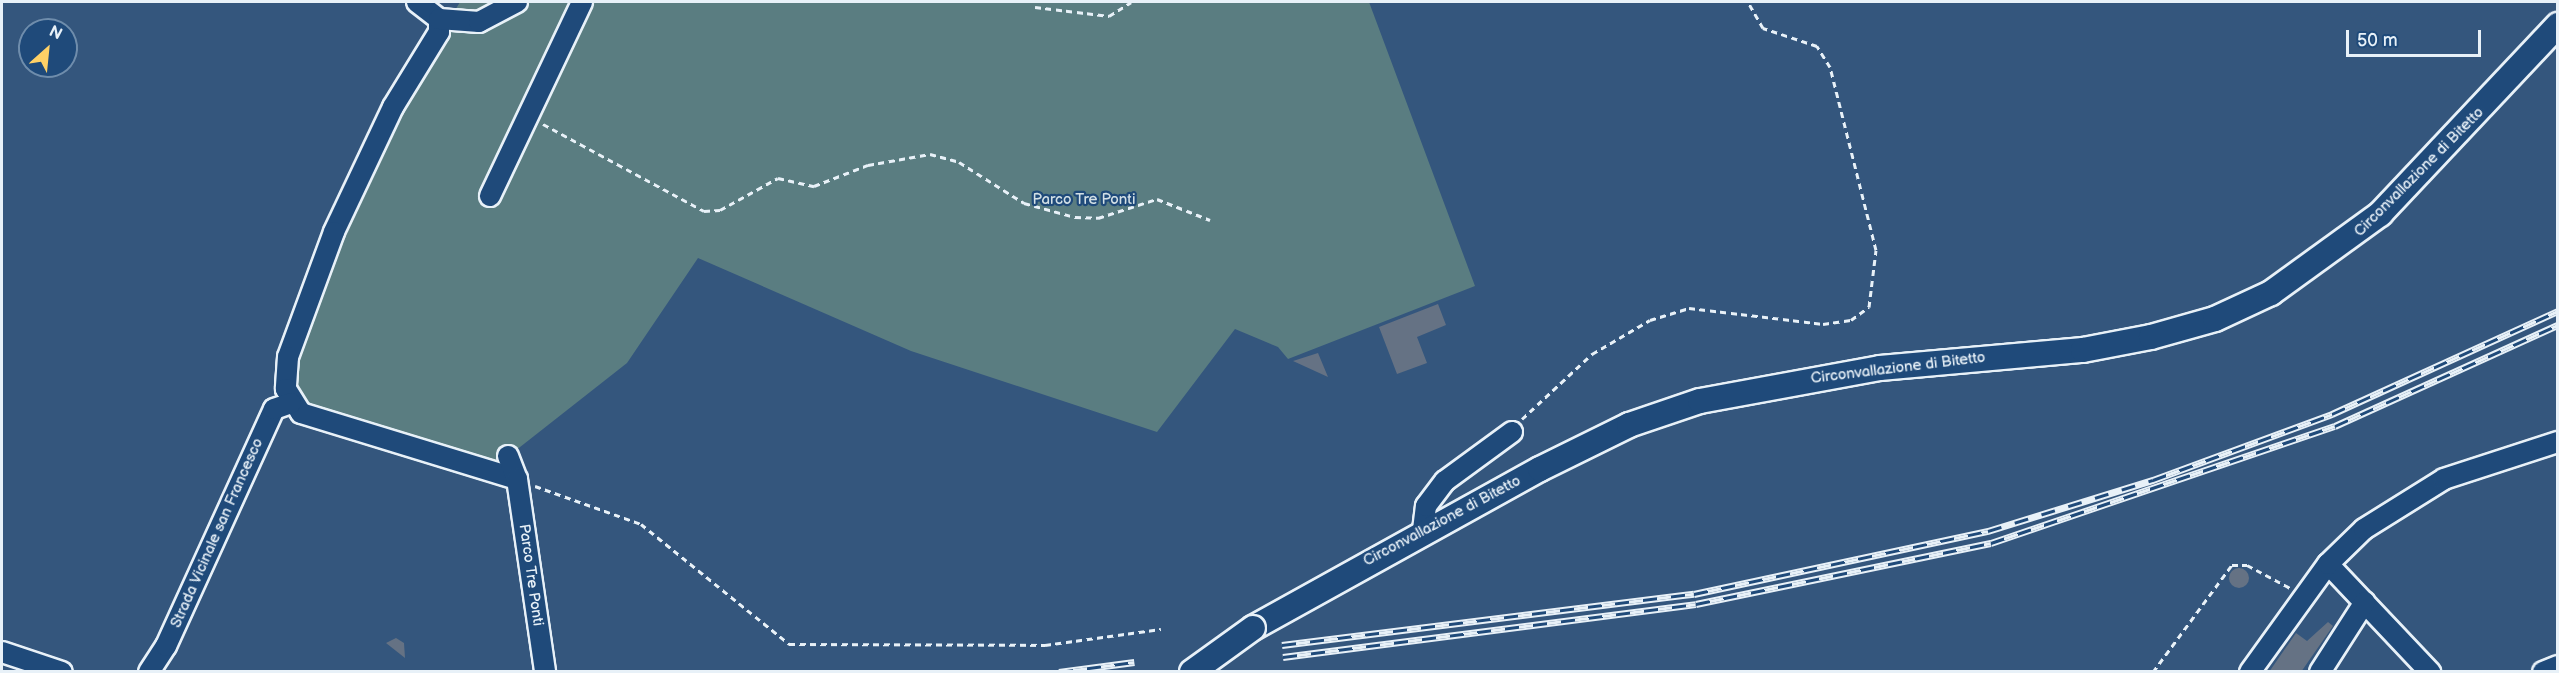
<!DOCTYPE html>
<style>
body{margin:0}
#map{position:relative;width:2559px;height:673px;overflow:hidden;background:#34567d;font-family:"Balsamiq Sans",sans-serif}
div>[style]{position:absolute}
.green>*{inset:0;background:#5a7d81}
.building>*{inset:0;background:#657284}
.round{border-radius:50%}
.path>*{height:3px;margin-top:-1.5px;transform-origin:0;background:repeating-linear-gradient(90deg,#e8f1f8 0 6px,transparent 0 10.5px)}
.roads{filter:drop-shadow(2px 0 #e8f1f8) drop-shadow(-2px 0 #e8f1f8) drop-shadow(0 2px #e8f1f8) drop-shadow(0 -2px #e8f1f8)}
.minor>*{height:20px;margin:-10px;padding:0 10px;transform-origin:10px;border-radius:10px;background:#1f4a7a}
.major>*{height:24px;margin:-12px;padding:0 12px;transform-origin:12px;border-radius:12px;background:#1f4a7a}
.rail>*{height:7px;margin-top:-3.5px;transform-origin:0;background:repeating-linear-gradient(90deg,#1f4a7a 0 14px,#e8f1f8 0 28px);box-sizing:border-box;border-block:2px solid #e8f1f8}
.bridges{filter:drop-shadow(2px 0 #e8f1f8) drop-shadow(-2px 0 #e8f1f8) drop-shadow(0 2px #e8f1f8) drop-shadow(0 -2px #e8f1f8)}
.major-bridge>*{height:24px;margin:-12px;padding:0 12px;transform-origin:12px;border-radius:12px;background:#1f4a7a}
span{translate:-50% -50%;white-space:nowrap;text-align:center;line-height:1.15;-webkit-text-stroke:4.5px #1f4a7a;paint-order:stroke}
.street-label{font-size:15px;color:#e8f1f8}
.park-label{font-size:15px;color:#d3e0e6}
.frame{position:absolute;inset:0;border:3px solid #e8f1f8;pointer-events:none}
.north{position:absolute;left:18px;top:18px;width:60px;height:60px;box-sizing:border-box;background:#1f4a7a;border:2px solid #6f8dac;border-radius:50%;rotate:27deg;font-size:16px;font-weight:700;line-height:24px;text-align:center;color:#e8f1f8}
.north::after{content:'';display:block;margin:auto;width:21px;height:27px;background:#ffd166;clip-path:polygon(50% 0,100% 100%,50% 72%,0 100%)}
.scale{position:absolute;left:2346px;top:30px;width:135px;height:27px;box-sizing:border-box;border:3px solid #e8f1f8;border-top:0;padding-left:8px;font-size:18px;line-height:21px;white-space:nowrap;color:#e8f1f8;-webkit-text-stroke:4px #1f4a7a;paint-order:stroke}
</style>
<div id="map">
<div class="green">
<div style="clip-path:polygon(460px 2px,1369px 2px,1475px 286px,1288px 359px,1278px 347px,1235px 329px,1157px 432px,911px 351px,698px 258px,627px 363px,496px 466px,310px 409px,296px 392px,297px 357px,355px 207px,413px 81px)"></div>
</div>
<div class="building">
<div style="clip-path:polygon(1438px 304px,1446px 325px,1417px 337px,1427px 363px,1397px 374px,1379px 327px)"></div>
<div style="clip-path:polygon(1318px 353px,1328px 377px,1293px 361px)"></div>
<div class="round" style="left:2229px;top:568px;width:20px;height:20px"></div>
<div style="clip-path:polygon(2328px 622px,2333px 626px,2301px 672px,2269px 672px,2296px 633px,2307px 641px)"></div>
<div style="clip-path:polygon(396px 638px,404px 643px,405px 658px,386px 643px)"></div>
</div>
<div class="path">
<div style="left:1035px;top:7px;width:75px;rotate:6.9deg"></div>
<div style="left:1109px;top:16px;width:26px;rotate:-32deg"></div>
<div style="left:543px;top:124px;width:183px;rotate:28.4deg"></div>
<div style="left:704px;top:211px;width:16px;rotate:-4deg"></div>
<div style="left:720px;top:210px;width:66px;rotate:-28.9deg"></div>
<div style="left:778px;top:178px;width:37px;rotate:13deg"></div>
<div style="left:814px;top:186px;width:58px;rotate:-21.3deg"></div>
<div style="left:868px;top:165px;width:63px;rotate:-10.1deg"></div>
<div style="left:930px;top:154px;width:30px;rotate:15deg"></div>
<div style="left:959px;top:162px;width:77px;rotate:32.2deg"></div>
<div style="left:1024px;top:203px;width:53px;rotate:15.4deg"></div>
<div style="left:1075px;top:217px;width:23px;rotate:2deg"></div>
<div style="left:1098px;top:218px;width:62px;rotate:-17.9deg"></div>
<div style="left:1157px;top:199px;width:57px;rotate:21.6deg"></div>
<div style="left:1522px;top:419px;width:96px;rotate:-42.9deg"></div>
<div style="left:1592px;top:354px;width:67px;rotate:-30.4deg"></div>
<div style="left:1650px;top:320px;width:41px;rotate:-17.1deg"></div>
<div style="left:1689px;top:308px;width:135px;rotate:6.8deg"></div>
<div style="left:1823px;top:324px;width:28px;rotate:-8deg"></div>
<div style="left:1851px;top:320px;width:22px;rotate:-36deg"></div>
<div style="left:1869px;top:307px;width:57px;rotate:-83deg"></div>
<div style="left:1876px;top:250px;width:189px;rotate:-104.1deg"></div>
<div style="left:1830px;top:67px;width:25px;rotate:-122deg"></div>
<div style="left:1817px;top:46px;width:57px;rotate:-161.6deg"></div>
<div style="left:1763px;top:28px;width:30px;rotate:-120deg"></div>
<div style="left:535px;top:486px;width:113px;rotate:19.7deg"></div>
<div style="left:641px;top:524px;width:191px;rotate:39deg"></div>
<div style="left:789px;top:644px;width:256px;rotate:0.2deg"></div>
<div style="left:1045px;top:645px;width:117px;rotate:-7.9deg"></div>
<div style="left:2153px;top:672px;width:133px;rotate:-53.6deg"></div>
<div style="left:2232px;top:565px;width:15px"></div>
<div style="left:2247px;top:565px;width:49px;rotate:28.1deg"></div>
</div>
<div class="roads">
<div class="minor">
<div style="left:417px;top:2px;width:28px;rotate:38deg"></div>
<div style="left:439px;top:19px;width:13px;rotate:90deg"></div>
<div style="left:439px;top:32px;width:88px;rotate:121.5deg"></div>
<div style="left:393px;top:107px;width:138px;rotate:115.3deg"></div>
<div style="left:334px;top:232px;width:133px;rotate:110.2deg"></div>
<div style="left:288px;top:357px;width:32px;rotate:94deg"></div>
<div style="left:286px;top:389px;width:28px;rotate:58deg"></div>
<div style="left:301px;top:413px;width:226px;rotate:17deg"></div>
<div style="left:439px;top:19px;width:40px;rotate:4.3deg"></div>
<div style="left:479px;top:22px;width:43px;rotate:-27.8deg"></div>
<div style="left:490px;top:196px;width:215px;rotate:-64.6deg"></div>
<div style="left:508px;top:456px;width:25px;rotate:69deg"></div>
<div style="left:517px;top:479px;width:195px;rotate:81.7deg"></div>
<div style="left:1423px;top:530px;width:24px;rotate:-83deg"></div>
<div style="left:1426px;top:506px;width:31px;rotate:-53deg"></div>
<div style="left:1445px;top:481px;width:83px;rotate:-36.2deg"></div>
<div style="left:2328px;top:564px;width:149px;rotate:46.6deg"></div>
<div style="left:2px;top:652px;width:63px;rotate:18.4deg"></div>
<div style="left:149px;top:672px;width:31px;rotate:-57deg"></div>
<div style="left:166px;top:646px;width:260px;rotate:-65.5deg"></div>
<div style="left:274px;top:409px;width:18px;rotate:-19deg"></div>
<div style="left:2250px;top:672px;width:133px;rotate:-54.2deg"></div>
<div style="left:2328px;top:564px;width:50px;rotate:-44.2deg"></div>
<div style="left:2364px;top:529px;width:94px;rotate:-32deg"></div>
<div style="left:2444px;top:479px;width:120px;rotate:-18deg"></div>
<div style="left:2320px;top:672px;width:83px;rotate:-57.3deg"></div>
<div style="left:2543px;top:672px;width:16px;rotate:-22deg"></div>
</div>
<div class="major">
<div style="left:1253px;top:628px;width:328px;rotate:-29deg"></div>
<div style="left:1540px;top:469px;width:99px;rotate:-26.3deg"></div>
<div style="left:1629px;top:425px;width:75px;rotate:-18.7deg"></div>
<div style="left:1700px;top:401px;width:183px;rotate:-10.4deg"></div>
<div style="left:1880px;top:368px;width:204px;rotate:-5.1deg"></div>
<div style="left:2083px;top:350px;width:69px;rotate:-10.8deg"></div>
<div style="left:2151px;top:337px;width:66px;rotate:-15.7deg"></div>
<div style="left:2215px;top:319px;width:62px;rotate:-24.9deg"></div>
<div style="left:2271px;top:293px;width:135px;rotate:-35.9deg"></div>
<div style="left:2380px;top:214px;width:260px;rotate:-46.7deg"></div>
</div>
</div>
<div class="rail">
<div style="left:1282px;top:645px;width:415px;rotate:-7.1deg"></div>
<div style="left:1694px;top:594px;width:301px;rotate:-12.1deg"></div>
<div style="left:1988px;top:531px;width:173px;rotate:-17.2deg"></div>
<div style="left:2153px;top:480px;width:191px;rotate:-20.2deg"></div>
<div style="left:2332px;top:414px;width:248px;rotate:-24.5deg"></div>
<div style="left:1283px;top:657px;width:416px;rotate:-7.3deg"></div>
<div style="left:1696px;top:604px;width:301px;rotate:-11.7deg"></div>
<div style="left:1991px;top:543px;width:363px;rotate:-18.8deg"></div>
<div style="left:2335px;top:426px;width:245px;rotate:-24.4deg"></div>
<div style="left:1059px;top:672px;width:76px;rotate:-7.6deg"></div>
</div>
<div class="bridges">
<div class="major-bridge">
<div style="left:1192px;top:672px;width:75px;rotate:-35.8deg"></div>
</div>
</div>
<div class="street-label">
<span style="left:2419px;top:172px;rotate:-45deg">Circonvallazione di Bitetto</span>
<span style="left:1898px;top:368px;rotate:-7deg">Circonvallazione di Bitetto</span>
<span style="left:1442px;top:521px;rotate:-28deg">Circonvallazione di Bitetto</span>
<span style="left:217px;top:533px;rotate:-66deg">Strada Vicinale san Francesco</span>
<span style="left:531px;top:575px;rotate:82deg">Parco Tre Ponti</span>
</div>
<div class="park-label">
<span style="left:1084px;top:200px">Parco Tre Ponti</span>
</div>
<div class="frame"></div>
<div class="north">N</div>
<div class="scale">50 m</div>
</div>
